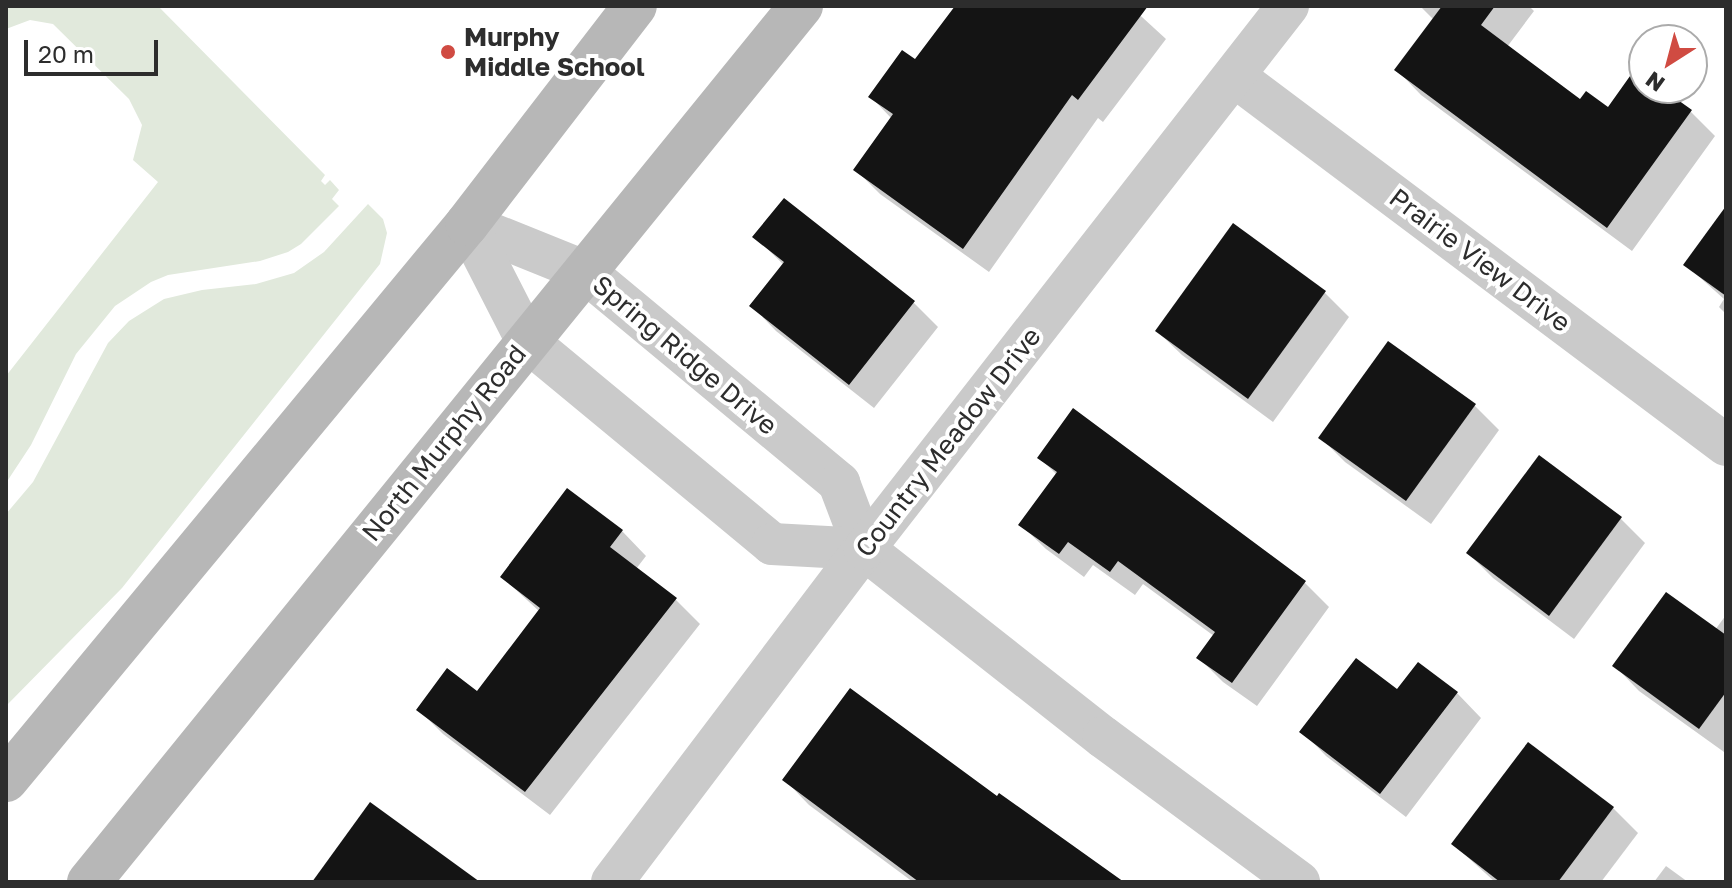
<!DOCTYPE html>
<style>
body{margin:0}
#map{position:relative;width:1732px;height:888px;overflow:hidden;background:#fff;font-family:"Golos Text",sans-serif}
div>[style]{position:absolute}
.green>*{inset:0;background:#e1e9dc}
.shadow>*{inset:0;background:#0003}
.building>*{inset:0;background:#141414}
.street>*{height:42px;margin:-21px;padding:0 21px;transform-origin:21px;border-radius:21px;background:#cacaca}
.secondary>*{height:44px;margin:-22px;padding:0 22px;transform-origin:22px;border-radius:22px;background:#b7b7b7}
.dots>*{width:22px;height:22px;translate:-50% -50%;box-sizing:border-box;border:4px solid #fff;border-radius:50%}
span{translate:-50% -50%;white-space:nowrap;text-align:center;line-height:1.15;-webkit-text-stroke:8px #fff;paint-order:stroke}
.poi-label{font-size:26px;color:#2d2d2d;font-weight:700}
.left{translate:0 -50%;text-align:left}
.street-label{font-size:26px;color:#2d2d2d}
.frame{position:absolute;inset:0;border:8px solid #2d2d2d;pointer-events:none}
.north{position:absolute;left:1628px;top:24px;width:80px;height:80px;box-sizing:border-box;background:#fff;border:2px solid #ababab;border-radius:50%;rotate:216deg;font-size:22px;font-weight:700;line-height:32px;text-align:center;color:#2d2d2d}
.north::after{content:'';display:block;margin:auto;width:28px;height:36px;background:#d04b42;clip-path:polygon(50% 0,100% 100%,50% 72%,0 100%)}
.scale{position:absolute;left:24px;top:40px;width:134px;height:36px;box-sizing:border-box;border:4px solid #2d2d2d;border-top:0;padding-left:10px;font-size:24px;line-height:28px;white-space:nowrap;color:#2d2d2d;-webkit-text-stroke:6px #fff;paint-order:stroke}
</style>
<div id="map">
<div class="green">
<div style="clip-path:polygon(6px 6px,158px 6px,325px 175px,321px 181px,325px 185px,330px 180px,339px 190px,332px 199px,339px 206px,301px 244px,288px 252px,260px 261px,168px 275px,151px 282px,115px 306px,76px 354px,31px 445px,6px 483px,6px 376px,158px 182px,133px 160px,142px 125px,129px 99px,53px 24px,30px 20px,6px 29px)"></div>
<div style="clip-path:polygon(368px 204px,383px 219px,387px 233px,380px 264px,122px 588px,6px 706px,6px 514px,33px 482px,108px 343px,129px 321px,164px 299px,202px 290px,256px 284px,294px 273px,324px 252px)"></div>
</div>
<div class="shadow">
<div style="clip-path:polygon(958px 6px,1130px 6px,1166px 39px,1103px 122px,1098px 118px,989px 272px,880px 194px,856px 170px,892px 119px,871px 97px,916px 62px)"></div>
<div style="clip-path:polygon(1420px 6px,1529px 6px,1534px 11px,1507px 47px,1580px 102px,1608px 109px,1644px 78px,1644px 88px,1658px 88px,1691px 112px,1715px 136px,1632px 251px,1421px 95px,1397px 70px,1434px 20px)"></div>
<div style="clip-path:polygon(784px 201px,914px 303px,938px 327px,874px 408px,776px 331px,752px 306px,785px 266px,755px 237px)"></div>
<div style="clip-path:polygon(1726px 209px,1726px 314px,1719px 307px,1724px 299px,1686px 265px)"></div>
<div style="clip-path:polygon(1233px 226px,1325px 293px,1349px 317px,1273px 422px,1182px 355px,1157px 331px)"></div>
<div style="clip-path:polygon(1389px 343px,1475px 406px,1499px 430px,1431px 524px,1345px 462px,1320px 437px)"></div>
<div style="clip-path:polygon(1039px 457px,1305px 583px,1329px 607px,1257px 706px,1223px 682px,1199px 658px,1214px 636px,1143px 584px,1135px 595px,1093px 565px,1084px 577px,1046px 549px,1021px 525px,1057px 475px)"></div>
<div style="clip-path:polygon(1540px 458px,1621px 519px,1645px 543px,1574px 639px,1493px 578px,1468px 553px)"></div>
<div style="clip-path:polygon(567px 491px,622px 531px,646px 556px,636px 569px,675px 599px,700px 624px,550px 815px,443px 734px,419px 710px,478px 693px,540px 612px,502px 577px)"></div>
<div style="clip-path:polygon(1726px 615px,1726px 749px,1724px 752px,1639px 691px,1615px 666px,1715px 630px)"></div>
<div style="clip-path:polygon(1419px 665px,1457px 693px,1481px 718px,1406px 817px,1326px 756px,1302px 731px,1397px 692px)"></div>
<div style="clip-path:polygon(1528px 745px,1613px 808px,1638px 833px,1601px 882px,1495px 882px,1453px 844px)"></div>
<div style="clip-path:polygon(785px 780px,1113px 882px,913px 882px,809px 805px)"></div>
<div style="clip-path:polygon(1666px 866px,1688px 882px,1654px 882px)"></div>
</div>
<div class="building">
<div style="clip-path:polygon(955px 6px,1148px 6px,1078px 100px,1072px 95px,963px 249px,853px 170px,893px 114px,868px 97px,902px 50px,915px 59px)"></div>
<div style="clip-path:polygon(1442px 6px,1495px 6px,1481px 25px,1580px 99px,1586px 91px,1608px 107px,1635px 69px,1644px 75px,1644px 88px,1661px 88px,1692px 110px,1607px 228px,1394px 70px)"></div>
<div style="clip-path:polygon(784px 198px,915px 301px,849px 385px,749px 306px,784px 262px,752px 237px)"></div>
<div style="clip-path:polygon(1726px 206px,1726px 296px,1683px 265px)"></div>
<div style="clip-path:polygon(1233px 223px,1326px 291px,1248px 399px,1155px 331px)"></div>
<div style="clip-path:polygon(1388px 341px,1476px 404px,1406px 501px,1318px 438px)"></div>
<div style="clip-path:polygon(1073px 408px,1306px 581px,1232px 683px,1196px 658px,1215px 632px,1118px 561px,1110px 572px,1068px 542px,1059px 554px,1018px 525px,1057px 472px,1037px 458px)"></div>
<div style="clip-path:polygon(1539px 455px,1622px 517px,1549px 616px,1466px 553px)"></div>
<div style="clip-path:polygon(567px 488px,623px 530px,610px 547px,677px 598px,525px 792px,416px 710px,447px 668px,477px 691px,540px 608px,500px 577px)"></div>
<div style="clip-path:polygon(1666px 592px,1726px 635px,1726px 692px,1699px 729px,1612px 666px)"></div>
<div style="clip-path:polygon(1356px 658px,1397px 689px,1418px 662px,1458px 692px,1380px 794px,1299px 732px)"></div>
<div style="clip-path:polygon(850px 688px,997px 796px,999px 793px,1124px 882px,919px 882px,782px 780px)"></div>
<div style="clip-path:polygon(1528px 742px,1614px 807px,1558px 882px,1500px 882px,1451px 844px)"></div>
<div style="clip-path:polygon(370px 802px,480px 882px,312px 882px)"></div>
</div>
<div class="street">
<div style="left:1234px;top:76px;width:615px;rotate:36.87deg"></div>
<div style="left:467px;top:224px;width:126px;rotate:21.9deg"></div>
<div style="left:584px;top:271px;width:332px;rotate:39.7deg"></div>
<div style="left:839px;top:483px;width:71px;rotate:69.3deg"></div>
<div style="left:864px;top:549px;width:304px;rotate:38.2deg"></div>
<div style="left:1103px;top:737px;width:244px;rotate:36.5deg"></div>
<div style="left:467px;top:224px;width:131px;rotate:62.9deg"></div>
<div style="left:527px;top:341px;width:318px;rotate:39.6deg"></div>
<div style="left:772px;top:544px;width:92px;rotate:3.1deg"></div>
<div style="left:612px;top:882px;width:418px;rotate:-52.9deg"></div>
<div style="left:864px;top:549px;width:689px;rotate:-52.02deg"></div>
</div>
<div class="secondary">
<div style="left:6px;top:780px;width:722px;rotate:-50.34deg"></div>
<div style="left:467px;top:224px;width:275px;rotate:-52.4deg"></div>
<div style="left:89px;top:882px;width:1129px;rotate:-50.9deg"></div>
</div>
<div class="dots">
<div style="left:448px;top:52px;background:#d04b42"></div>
</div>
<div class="poi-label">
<span class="left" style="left:464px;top:52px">Murphy<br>Middle School</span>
</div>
<div class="street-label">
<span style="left:1480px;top:260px;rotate:37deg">Prairie View Drive</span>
<span style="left:685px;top:355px;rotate:40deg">Spring Ridge Drive</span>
<span style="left:948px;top:442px;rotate:-52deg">Country Meadow Drive</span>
<span style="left:444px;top:443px;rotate:-51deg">North Murphy Road</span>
</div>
<div class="frame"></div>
<div class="north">N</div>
<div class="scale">20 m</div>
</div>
